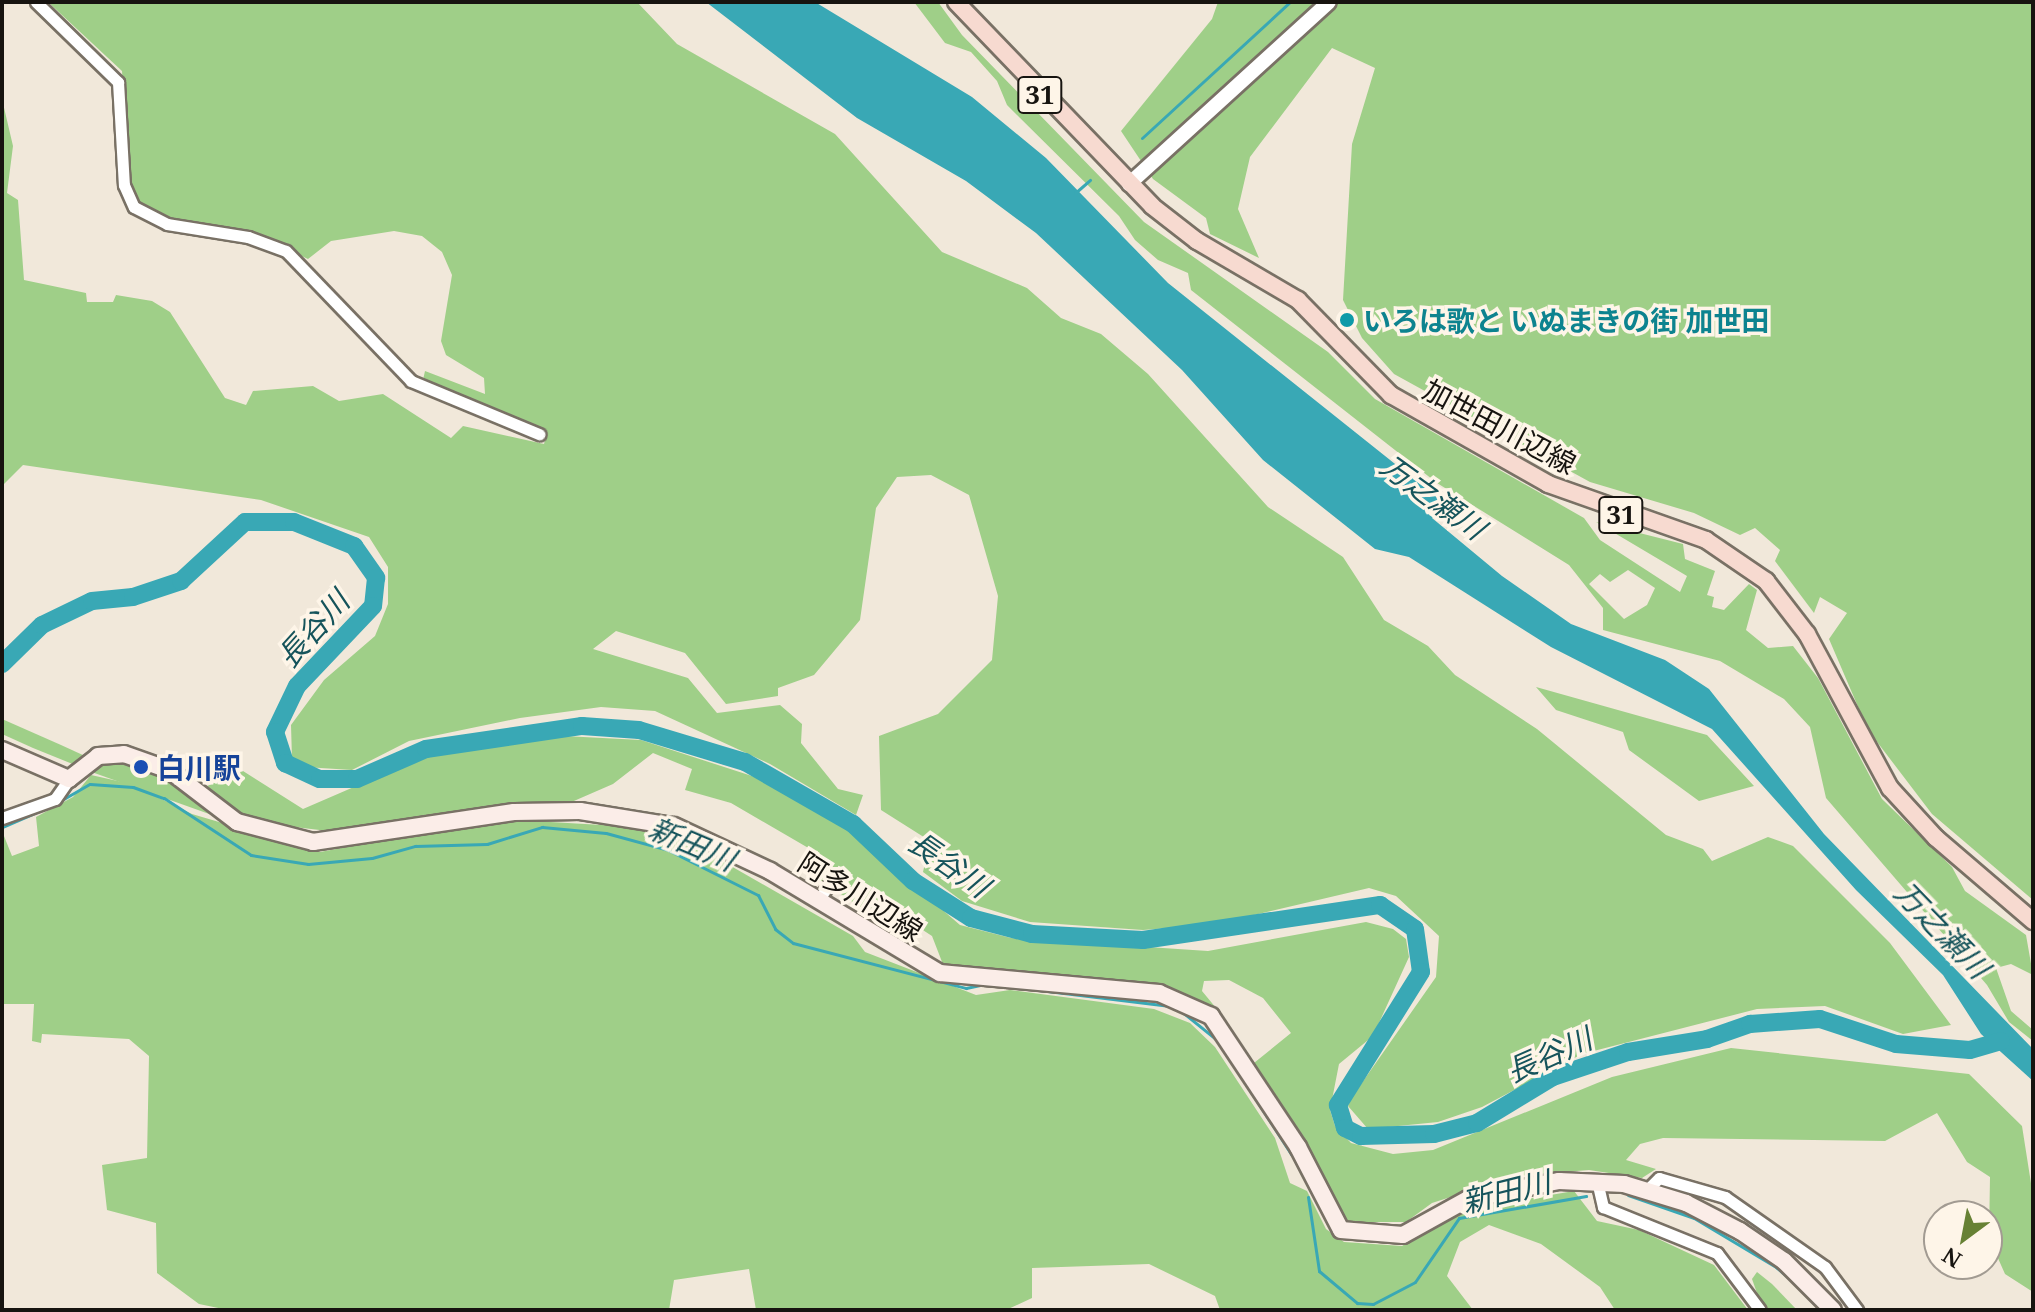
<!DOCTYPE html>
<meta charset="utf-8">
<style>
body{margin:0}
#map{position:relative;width:2035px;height:1312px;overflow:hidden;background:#f1e8da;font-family:"Noto Serif","Noto Sans JP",serif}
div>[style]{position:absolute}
.green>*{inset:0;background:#9fcf88}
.water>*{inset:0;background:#39a8b5}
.stream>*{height:3px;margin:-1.5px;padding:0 1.5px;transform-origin:1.5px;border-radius:1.5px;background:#39a8b5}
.river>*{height:18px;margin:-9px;padding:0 9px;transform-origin:9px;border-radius:9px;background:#39a8b5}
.roads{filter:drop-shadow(2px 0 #797165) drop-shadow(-2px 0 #797165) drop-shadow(0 2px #797165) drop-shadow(0 -2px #797165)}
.minor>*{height:11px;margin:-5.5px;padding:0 5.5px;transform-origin:5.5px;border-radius:5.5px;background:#fff}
.tertiary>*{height:14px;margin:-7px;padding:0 7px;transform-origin:7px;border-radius:7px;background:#fff}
.secondary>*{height:16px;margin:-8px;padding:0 8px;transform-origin:8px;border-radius:8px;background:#fbede8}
.primary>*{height:16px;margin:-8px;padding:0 8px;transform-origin:8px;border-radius:8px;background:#f7dad0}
.dots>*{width:22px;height:22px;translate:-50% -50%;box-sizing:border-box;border:4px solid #fef5e8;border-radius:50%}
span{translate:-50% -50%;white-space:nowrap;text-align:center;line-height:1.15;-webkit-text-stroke:7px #fef5e8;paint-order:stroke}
.shield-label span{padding:2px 6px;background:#fef5e8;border:2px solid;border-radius:6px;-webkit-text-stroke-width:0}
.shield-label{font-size:26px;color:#171410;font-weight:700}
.culture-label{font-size:28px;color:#0d838f;font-weight:700}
.left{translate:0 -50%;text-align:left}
.street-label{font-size:28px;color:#171410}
.transit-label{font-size:28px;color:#164399;font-weight:700}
.water-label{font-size:30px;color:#16545b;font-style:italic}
.frame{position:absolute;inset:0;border:4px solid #171410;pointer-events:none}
.north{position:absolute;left:1923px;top:1200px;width:80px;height:80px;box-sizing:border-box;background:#fef5e8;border:2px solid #a29b92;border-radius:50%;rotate:212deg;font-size:22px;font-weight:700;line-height:32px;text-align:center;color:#171410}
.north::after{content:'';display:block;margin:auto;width:28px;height:36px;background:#678134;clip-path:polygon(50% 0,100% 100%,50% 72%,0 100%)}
</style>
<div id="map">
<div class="green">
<div style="clip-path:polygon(48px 2px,637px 2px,677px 44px,835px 134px,942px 252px,1027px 288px,1061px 318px,1101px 334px,1148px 374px,1268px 507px,1343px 557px,1384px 620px,1428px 646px,1455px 675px,1537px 729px,1666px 835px,1703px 849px,1712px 861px,1768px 837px,1793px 846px,1890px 943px,1951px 1025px,1903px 1034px,1825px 1006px,1757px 1009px,1582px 1054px,1482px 1107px,1438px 1122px,1368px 1129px,1348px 1106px,1352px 1097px,1436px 977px,1439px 936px,1396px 896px,1369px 888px,1216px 924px,1143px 930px,1030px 922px,962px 901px,923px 872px,930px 841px,881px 810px,879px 736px,938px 714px,992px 660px,998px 596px,969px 495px,931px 475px,897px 477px,876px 508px,860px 620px,814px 675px,778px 688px,778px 696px,726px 704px,685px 653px,616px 631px,593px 649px,688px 678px,717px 713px,780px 705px,802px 724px,801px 743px,838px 789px,863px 795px,856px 815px,770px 764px,655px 711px,601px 707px,520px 718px,409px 741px,352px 770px,305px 767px,292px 759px,291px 725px,324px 680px,375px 636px,388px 604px,388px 567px,369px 537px,261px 500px,23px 465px,2px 486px,2px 99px,13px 146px,7px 193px,18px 200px,24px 280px,86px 293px,87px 302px,113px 302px,116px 295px,152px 301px,170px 312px,225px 398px,246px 405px,253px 391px,313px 386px,339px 401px,383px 394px,451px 438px,463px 426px,544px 444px,547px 434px,423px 380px,425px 371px,485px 394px,484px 378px,446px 355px,441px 341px,452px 275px,442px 252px,422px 236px,394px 231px,331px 241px,308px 259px,251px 232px,168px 221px,137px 204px,129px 180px,122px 71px)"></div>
<div style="clip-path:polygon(evenodd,914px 2px,938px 2px,962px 35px,1144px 222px,1328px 352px,1375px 399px,1584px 518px,1600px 540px,1680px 592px,1687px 576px,1596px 522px,1683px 544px,1685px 559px,1715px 571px,1707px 595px,1714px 597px,1712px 607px,1724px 610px,1749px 584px,1757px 590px,1746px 630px,1768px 648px,1793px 646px,1818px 678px,1882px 799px,1952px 867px,1965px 891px,2026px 935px,2033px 975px,2011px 964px,1996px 968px,2011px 1011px,2033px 1030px,2033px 1041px,2009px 1022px,1987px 985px,1826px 798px,1810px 727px,1784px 699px,1720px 661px,1603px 630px,1603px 608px,1569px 565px,1437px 483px,1191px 290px,1188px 273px,1158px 260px,1135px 240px,1119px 216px,1007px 105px,997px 81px,971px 52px,945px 43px,914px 2px,1628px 570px,1655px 588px,1647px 605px,1624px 619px,1589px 584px,1600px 574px,1610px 582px,1628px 570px)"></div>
<div style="clip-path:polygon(1218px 2px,2033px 2px,2033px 900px,1932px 814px,1868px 730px,1829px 639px,1847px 613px,1820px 597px,1814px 613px,1775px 561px,1780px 550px,1755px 528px,1740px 535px,1694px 513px,1590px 482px,1394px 374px,1362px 338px,1343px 300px,1352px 144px,1375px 68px,1332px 48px,1250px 157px,1238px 209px,1259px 258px,1210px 234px,1206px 218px,1153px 179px,1121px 131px,1212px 19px)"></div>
<div style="clip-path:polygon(1536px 687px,1707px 735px,1754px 786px,1699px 801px,1629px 750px,1623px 732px,1556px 710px)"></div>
<div style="clip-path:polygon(2px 719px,61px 745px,85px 756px,75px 765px,33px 748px,2px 734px)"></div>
<div style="clip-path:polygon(564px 736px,641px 740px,755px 777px,844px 825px,960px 925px,1011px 938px,1208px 951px,1366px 922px,1393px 929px,1406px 939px,1409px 957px,1373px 1036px,1339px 1064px,1330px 1110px,1335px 1126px,1351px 1143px,1393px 1154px,1433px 1150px,1612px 1077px,1731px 1048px,1969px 1074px,2022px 1126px,2033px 1196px,2033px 1292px,2005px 1274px,1989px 1238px,1990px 1177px,1967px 1162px,1937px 1113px,1885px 1141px,1663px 1138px,1640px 1144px,1626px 1160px,1656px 1169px,1642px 1178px,1589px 1170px,1516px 1176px,1432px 1203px,1406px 1222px,1351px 1222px,1334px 1213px,1249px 1067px,1291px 1033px,1263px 998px,1229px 980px,1204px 981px,1202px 991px,1221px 1014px,1164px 985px,944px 967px,932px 936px,889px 908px,860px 907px,819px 879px,829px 860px,731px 803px,685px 790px,692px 769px,653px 753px,613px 784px,567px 804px,455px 811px,345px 833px,269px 824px,229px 811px,200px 789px,243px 771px,303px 809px,421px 758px)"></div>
<div style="clip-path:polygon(116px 758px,176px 781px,212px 815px,86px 770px)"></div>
<div style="clip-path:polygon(91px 775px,131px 784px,192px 814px,320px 852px,498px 819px,636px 827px,689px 842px,853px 936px,865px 952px,976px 995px,1010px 990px,1154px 1009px,1190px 1023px,1215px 1047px,1275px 1138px,1290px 1183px,1307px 1191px,1326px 1229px,1344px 1242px,1402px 1246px,1463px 1210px,1574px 1191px,1597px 1221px,1639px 1230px,1714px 1265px,1748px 1310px,1615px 1310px,1600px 1287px,1541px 1244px,1489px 1225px,1460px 1242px,1447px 1276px,1473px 1310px,1220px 1310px,1215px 1296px,1149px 1264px,1032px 1268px,1032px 1298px,1006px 1310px,756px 1310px,749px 1269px,674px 1280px,669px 1310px,228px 1310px,199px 1304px,157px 1273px,156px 1223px,107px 1210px,102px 1165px,147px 1158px,149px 1056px,129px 1039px,42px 1034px,41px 1043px,32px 1041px,34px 1004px,2px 1004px,2px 831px,12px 856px,39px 846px,36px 817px,73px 797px)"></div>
<div style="clip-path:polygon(1757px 1272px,1772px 1284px,1797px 1310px,1763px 1310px,1752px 1279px)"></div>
</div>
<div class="water">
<div style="clip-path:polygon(706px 2px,815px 2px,972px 97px,1046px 158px,1168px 283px,1444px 503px,1432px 518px,1502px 576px,1571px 624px,1665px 660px,1709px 689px,1824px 834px,2033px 1049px,2033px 1081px,1981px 1034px,1943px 975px,1856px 890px,1712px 729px,1551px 647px,1409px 557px,1375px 549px,1263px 460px,1182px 370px,1036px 233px,966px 181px,857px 118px)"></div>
</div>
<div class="stream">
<div style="left:1142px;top:138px;width:201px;rotate:-42.6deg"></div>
<div style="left:1075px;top:193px;width:20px;rotate:-41deg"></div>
<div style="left:2px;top:663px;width:1px;rotate:90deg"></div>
<div style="left:60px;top:801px;width:34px;rotate:-30deg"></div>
<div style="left:90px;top:784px;width:43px;rotate:4deg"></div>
<div style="left:133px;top:787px;width:33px;rotate:20deg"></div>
<div style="left:164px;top:798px;width:104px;rotate:33.2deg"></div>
<div style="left:251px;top:855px;width:58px;rotate:9deg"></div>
<div style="left:308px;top:864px;width:64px;rotate:-5.4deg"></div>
<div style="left:372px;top:858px;width:45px;rotate:-15.6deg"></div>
<div style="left:415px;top:846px;width:72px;rotate:-1.6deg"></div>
<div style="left:487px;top:844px;width:58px;rotate:-17.2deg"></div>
<div style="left:542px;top:827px;width:64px;rotate:5.4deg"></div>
<div style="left:606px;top:833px;width:64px;rotate:15.3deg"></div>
<div style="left:668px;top:850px;width:101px;rotate:26.6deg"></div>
<div style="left:758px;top:895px;width:38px;rotate:63deg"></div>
<div style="left:775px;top:929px;width:23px;rotate:38deg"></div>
<div style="left:793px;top:943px;width:179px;rotate:14.6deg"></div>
<div style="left:966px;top:988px;width:19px;rotate:-12deg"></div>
<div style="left:2px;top:827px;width:56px;rotate:-23.3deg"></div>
<div style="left:1039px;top:990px;width:132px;rotate:7deg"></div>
<div style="left:1181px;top:1011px;width:48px;rotate:39deg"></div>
<div style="left:1218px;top:1041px;width:135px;rotate:57.1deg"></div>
<div style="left:1628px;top:1195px;width:70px;rotate:19.2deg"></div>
<div style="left:1694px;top:1218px;width:96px;rotate:30.9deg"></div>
<div style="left:1776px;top:1267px;width:35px;rotate:41deg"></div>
<div style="left:1308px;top:1197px;width:75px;rotate:81.5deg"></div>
<div style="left:1319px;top:1271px;width:50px;rotate:40.1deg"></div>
<div style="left:1357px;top:1303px;width:16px;rotate:4deg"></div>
<div style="left:1373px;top:1304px;width:47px;rotate:-27.6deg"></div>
<div style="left:1415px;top:1282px;width:78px;rotate:-55.5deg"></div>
<div style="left:1459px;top:1218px;width:129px;rotate:-9.8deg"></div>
<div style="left:1810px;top:1298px;width:16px;rotate:47deg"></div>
</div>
<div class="river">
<div style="left:2px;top:664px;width:56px;rotate:-44.3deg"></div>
<div style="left:42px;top:625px;width:55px;rotate:-25.6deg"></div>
<div style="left:92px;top:601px;width:41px;rotate:-5.6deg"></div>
<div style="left:133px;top:597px;width:51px;rotate:-18.4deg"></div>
<div style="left:181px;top:581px;width:87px;rotate:-42.7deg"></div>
<div style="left:245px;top:522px;width:49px"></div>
<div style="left:294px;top:522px;width:65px;rotate:21.8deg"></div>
<div style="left:354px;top:546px;width:39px;rotate:55deg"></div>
<div style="left:376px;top:578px;width:28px;rotate:96deg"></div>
<div style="left:373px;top:606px;width:110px;rotate:133.5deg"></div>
<div style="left:297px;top:686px;width:51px;rotate:115.6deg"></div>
<div style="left:275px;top:732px;width:33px;rotate:72deg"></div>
<div style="left:285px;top:763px;width:38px;rotate:25deg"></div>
<div style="left:320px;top:779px;width:37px"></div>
<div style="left:357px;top:779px;width:75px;rotate:-23.5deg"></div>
<div style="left:426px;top:749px;width:158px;rotate:-8.4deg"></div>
<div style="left:582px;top:726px;width:57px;rotate:4deg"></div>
<div style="left:639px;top:730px;width:111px;rotate:16.8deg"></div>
<div style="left:745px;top:762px;width:125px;rotate:29.9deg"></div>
<div style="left:853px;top:824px;width:83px;rotate:43.5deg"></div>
<div style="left:913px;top:881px;width:69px;rotate:32.5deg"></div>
<div style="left:971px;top:918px;width:63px;rotate:14.7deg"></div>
<div style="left:1032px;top:934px;width:111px;rotate:3.1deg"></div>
<div style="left:1143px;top:940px;width:240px;rotate:-8.4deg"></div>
<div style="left:1380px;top:905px;width:42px;rotate:34.4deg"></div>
<div style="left:1415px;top:929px;width:43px;rotate:82.1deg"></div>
<div style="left:1421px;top:972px;width:157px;rotate:122deg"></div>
<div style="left:1338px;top:1105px;width:24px;rotate:73deg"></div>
<div style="left:1345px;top:1128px;width:18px;rotate:27deg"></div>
<div style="left:1361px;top:1136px;width:73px;rotate:-1.6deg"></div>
<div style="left:1434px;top:1134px;width:44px;rotate:-14.3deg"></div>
<div style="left:1477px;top:1123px;width:89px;rotate:-31.2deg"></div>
<div style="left:1553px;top:1077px;width:79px;rotate:-18.4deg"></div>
<div style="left:1628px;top:1052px;width:80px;rotate:-9.3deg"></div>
<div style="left:1707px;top:1039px;width:46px;rotate:-19.2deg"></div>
<div style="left:1750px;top:1024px;width:70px;rotate:-4.1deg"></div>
<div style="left:1820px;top:1019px;width:80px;rotate:18.2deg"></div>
<div style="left:1896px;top:1044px;width:74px;rotate:4.6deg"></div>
<div style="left:1970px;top:1050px;width:32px;rotate:-16deg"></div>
</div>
<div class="roads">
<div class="minor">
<div style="left:36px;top:2px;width:115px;rotate:44.3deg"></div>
<div style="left:118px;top:82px;width:103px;rotate:86.7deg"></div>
<div style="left:124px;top:185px;width:24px;rotate:66deg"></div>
<div style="left:134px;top:207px;width:37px;rotate:27deg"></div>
<div style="left:167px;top:224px;width:82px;rotate:9.1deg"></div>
<div style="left:248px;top:237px;width:40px;rotate:20.2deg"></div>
<div style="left:286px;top:251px;width:180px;rotate:46.1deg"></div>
<div style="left:411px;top:381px;width:139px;rotate:22.5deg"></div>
<div style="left:2px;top:818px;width:56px;rotate:-19.7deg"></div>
<div style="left:55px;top:799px;width:24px;rotate:-55deg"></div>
<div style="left:818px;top:901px;width:24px;rotate:-57deg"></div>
<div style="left:1597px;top:1181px;width:27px;rotate:77deg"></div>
<div style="left:1603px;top:1207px;width:123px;rotate:22deg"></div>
<div style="left:1717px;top:1253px;width:71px;rotate:53deg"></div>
<div style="left:1647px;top:1190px;width:17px;rotate:-45deg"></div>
<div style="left:1659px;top:1178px;width:69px;rotate:16.1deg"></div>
<div style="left:1725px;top:1197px;width:122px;rotate:35deg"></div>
<div style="left:1825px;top:1267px;width:54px;rotate:53.3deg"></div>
</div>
<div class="tertiary">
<div style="left:1129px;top:184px;width:270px;rotate:-42.3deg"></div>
</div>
<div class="secondary">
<div style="left:2px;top:750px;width:73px;rotate:23.4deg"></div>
<div style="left:69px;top:779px;width:37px;rotate:-38deg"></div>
<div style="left:98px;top:756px;width:26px;rotate:-4deg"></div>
<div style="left:124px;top:754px;width:48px;rotate:19.6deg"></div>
<div style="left:169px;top:770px;width:86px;rotate:37.4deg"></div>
<div style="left:237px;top:822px;width:79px;rotate:14.7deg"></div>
<div style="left:313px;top:842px;width:203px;rotate:-8.5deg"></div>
<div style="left:514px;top:812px;width:66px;rotate:-0.9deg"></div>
<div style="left:580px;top:811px;width:95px;rotate:9.1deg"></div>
<div style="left:674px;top:826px;width:106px;rotate:25.1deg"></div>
<div style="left:770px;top:871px;width:198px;rotate:31deg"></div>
<div style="left:940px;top:973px;width:220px;rotate:5.2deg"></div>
<div style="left:1159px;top:993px;width:57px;rotate:23.9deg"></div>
<div style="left:1211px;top:1016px;width:157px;rotate:56.4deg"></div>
<div style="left:1298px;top:1147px;width:93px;rotate:62.6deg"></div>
<div style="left:1341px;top:1230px;width:62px;rotate:4.6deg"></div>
<div style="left:1403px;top:1235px;width:74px;rotate:-29deg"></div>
<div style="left:1468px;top:1199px;width:93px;rotate:-11.2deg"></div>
<div style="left:1559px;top:1181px;width:65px;rotate:2.6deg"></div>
<div style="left:1624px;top:1184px;width:65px;rotate:17deg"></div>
<div style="left:1686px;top:1203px;width:61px;rotate:27.4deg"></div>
<div style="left:1740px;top:1231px;width:53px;rotate:34.3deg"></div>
<div style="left:1784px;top:1261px;width:69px;rotate:45deg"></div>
</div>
<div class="primary">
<div style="left:956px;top:2px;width:283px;rotate:46.1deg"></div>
<div style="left:1152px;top:206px;width:57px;rotate:37.9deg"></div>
<div style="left:1197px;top:241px;width:117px;rotate:30.3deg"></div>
<div style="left:1298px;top:300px;width:133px;rotate:45.6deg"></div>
<div style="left:1391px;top:395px;width:180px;rotate:29.5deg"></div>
<div style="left:1548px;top:484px;width:168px;rotate:19.5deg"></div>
<div style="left:1706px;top:540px;width:73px;rotate:34.3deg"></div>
<div style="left:1766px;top:581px;width:67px;rotate:52.3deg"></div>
<div style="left:1807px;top:634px;width:175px;rotate:61.7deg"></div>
<div style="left:1890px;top:788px;width:68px;rotate:47.4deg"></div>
<div style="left:1936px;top:838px;width:128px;rotate:40.6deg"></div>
</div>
</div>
<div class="dots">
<div style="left:1347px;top:320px;background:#0f9aa8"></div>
<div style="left:141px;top:767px;background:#1a4fb4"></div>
</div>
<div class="shield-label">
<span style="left:1040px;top:95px">31</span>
<span style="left:1621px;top:515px">31</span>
</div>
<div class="culture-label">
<span class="left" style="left:1363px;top:320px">いろは歌と いぬまきの街 加世田</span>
</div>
<div class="street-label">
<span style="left:1500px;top:426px;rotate:28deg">加世田川辺線</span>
<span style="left:861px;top:896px;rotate:32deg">阿多川辺線</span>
</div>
<div class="transit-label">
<span class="left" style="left:157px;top:767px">白川駅</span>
</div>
<div class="water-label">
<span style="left:1433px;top:497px;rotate:36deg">万之瀬川</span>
<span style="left:313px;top:629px;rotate:-48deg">長谷川</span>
<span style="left:692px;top:844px;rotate:23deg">新田川</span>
<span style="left:949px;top:864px;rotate:35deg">長谷川</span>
<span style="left:1942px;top:930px;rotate:46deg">万之瀬川</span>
<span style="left:1549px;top:1055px;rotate:-24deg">長谷川</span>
<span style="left:1506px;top:1192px;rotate:-14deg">新田川</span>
</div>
<div class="frame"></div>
<div class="north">N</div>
</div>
